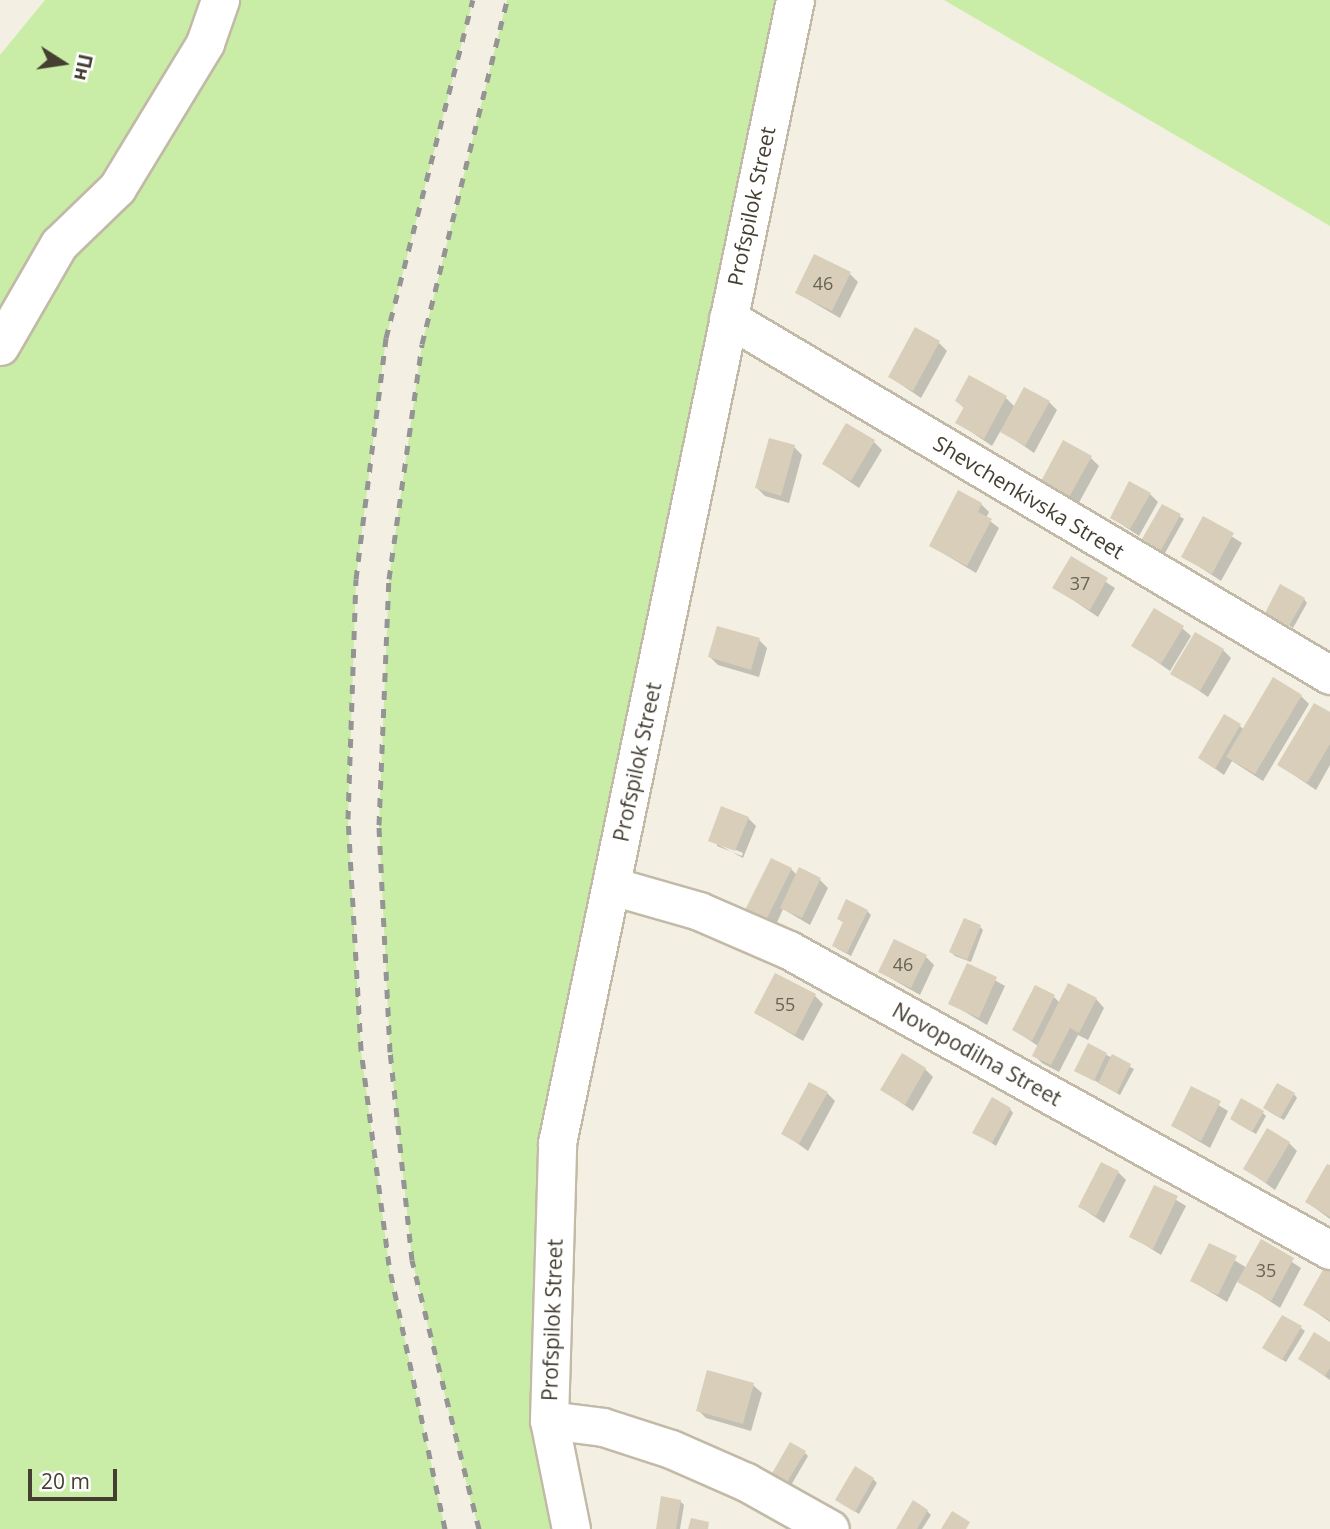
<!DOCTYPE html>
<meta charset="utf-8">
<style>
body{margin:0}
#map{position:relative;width:1330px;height:1529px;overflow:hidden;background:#f3efe2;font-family:"Open Sans",sans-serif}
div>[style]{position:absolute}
.green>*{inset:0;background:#c9eca6}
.shadow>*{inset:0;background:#0003}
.building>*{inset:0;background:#d9ceb9}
.roads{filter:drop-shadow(2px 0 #c2baa7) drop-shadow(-2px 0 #c2baa7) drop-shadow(0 2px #c2baa7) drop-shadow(0 -2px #c2baa7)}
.minor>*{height:37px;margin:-18.5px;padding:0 18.5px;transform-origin:18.5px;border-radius:18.5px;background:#fff}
.rail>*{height:5px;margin-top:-2.5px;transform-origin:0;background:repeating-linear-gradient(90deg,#949494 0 9px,transparent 0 18px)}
span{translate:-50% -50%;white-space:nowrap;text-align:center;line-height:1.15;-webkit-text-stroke:5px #fff;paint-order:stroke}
.number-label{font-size:18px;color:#6a6354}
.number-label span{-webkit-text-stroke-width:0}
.street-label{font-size:21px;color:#453f32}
.north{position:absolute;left:28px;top:28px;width:70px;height:70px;-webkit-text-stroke:5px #fff;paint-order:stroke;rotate:102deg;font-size:19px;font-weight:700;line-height:28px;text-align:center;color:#453f32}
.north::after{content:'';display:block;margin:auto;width:24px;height:32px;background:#453f32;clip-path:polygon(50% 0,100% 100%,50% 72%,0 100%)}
.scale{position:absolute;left:28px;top:1469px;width:89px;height:32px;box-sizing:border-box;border:4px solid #453f32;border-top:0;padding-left:9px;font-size:21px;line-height:24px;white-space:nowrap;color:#453f32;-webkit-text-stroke:5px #fff;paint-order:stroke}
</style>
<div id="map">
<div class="green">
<div style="clip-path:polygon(45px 0,473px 0,386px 338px,356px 579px,348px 819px,361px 1050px,389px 1265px,445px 1529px,0 1529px,0 55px)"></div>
<div style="clip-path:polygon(507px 0,795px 0,557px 1143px,571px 1529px,479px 1529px,470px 1498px,412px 1260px,390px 1052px,379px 825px,389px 579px,422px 344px)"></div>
<div style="clip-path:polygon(944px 0,1330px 0,1330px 226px,1254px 181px)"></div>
</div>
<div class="shadow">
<div style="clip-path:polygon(850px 274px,858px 282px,840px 318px,797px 293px)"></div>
<div style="clip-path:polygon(939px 343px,947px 351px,921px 398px,890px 377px)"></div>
<div style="clip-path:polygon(1006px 398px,1015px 407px,1049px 402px,1057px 410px,1034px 453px,1001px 430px,992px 446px,958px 423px,965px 409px,957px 401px)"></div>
<div style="clip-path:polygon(874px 442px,882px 450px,859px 488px,824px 464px)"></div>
<div style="clip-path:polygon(794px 447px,802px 455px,789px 503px,765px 496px,757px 488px)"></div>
<div style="clip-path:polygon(1091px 458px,1099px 466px,1076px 508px,1049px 493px)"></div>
<div style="clip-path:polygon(1150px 494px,1158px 502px,1139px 536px,1112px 518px)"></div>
<div style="clip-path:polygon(981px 504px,989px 512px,986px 518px,999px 528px,976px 573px,931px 546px)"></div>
<div style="clip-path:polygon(1163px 506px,1184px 519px,1165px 553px,1144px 539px)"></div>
<div style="clip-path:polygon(1204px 519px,1242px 543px,1221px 581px,1183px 556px)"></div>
<div style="clip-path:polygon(1071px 559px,1115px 588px,1098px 617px,1054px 587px)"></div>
<div style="clip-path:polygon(1304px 599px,1307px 603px,1293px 628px,1267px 612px)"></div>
<div style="clip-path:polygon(1182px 628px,1191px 636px,1170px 671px,1133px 645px)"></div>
<div style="clip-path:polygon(759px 640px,767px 648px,759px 677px,718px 665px,710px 657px)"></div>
<div style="clip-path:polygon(1223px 650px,1231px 658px,1208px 697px,1173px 673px)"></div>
<div style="clip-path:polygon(1301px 696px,1309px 704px,1263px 781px,1232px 761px,1224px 775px,1200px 758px,1240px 726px,1244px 730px)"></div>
<div style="clip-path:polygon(1330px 714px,1330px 765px,1316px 790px,1279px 765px)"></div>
<div style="clip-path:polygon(evenodd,748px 818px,756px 826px,743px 858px,710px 840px,748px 818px,717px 842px,743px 853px,742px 856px,717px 846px,717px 842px)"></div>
<div style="clip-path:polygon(791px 869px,797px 875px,820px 880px,828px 888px,810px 925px,783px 909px,775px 927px,756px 918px,748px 909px)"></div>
<div style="clip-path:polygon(867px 911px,871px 915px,851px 956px,838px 949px,834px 946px,845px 924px,839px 919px)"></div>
<div style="clip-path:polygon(980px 927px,983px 930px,971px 962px,955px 956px,951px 952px)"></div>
<div style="clip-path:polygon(926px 957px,934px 965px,920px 995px,880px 972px)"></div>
<div style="clip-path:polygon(968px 965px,1005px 986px,987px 1025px,950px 1003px)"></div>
<div style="clip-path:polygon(815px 996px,823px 1004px,803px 1041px,756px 1013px)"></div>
<div style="clip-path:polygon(1054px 997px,1060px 1003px,1096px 999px,1104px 1008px,1088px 1040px,1078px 1035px,1059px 1072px,1042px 1063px,1034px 1055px,1038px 1046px,1014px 1030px)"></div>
<div style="clip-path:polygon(1089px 1046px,1134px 1069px,1120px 1095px,1078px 1071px)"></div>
<div style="clip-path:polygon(925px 1069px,933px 1077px,913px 1111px,883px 1090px)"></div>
<div style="clip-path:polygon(1192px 1089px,1228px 1111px,1210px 1148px,1173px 1126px)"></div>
<div style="clip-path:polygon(827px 1093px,835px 1101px,808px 1151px,783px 1133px)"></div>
<div style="clip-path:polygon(1294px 1094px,1297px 1098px,1284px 1120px,1268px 1111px)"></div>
<div style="clip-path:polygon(1010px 1109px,1013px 1113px,996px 1146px,975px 1132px)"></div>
<div style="clip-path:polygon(1263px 1113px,1266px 1116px,1256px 1134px,1235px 1122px)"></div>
<div style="clip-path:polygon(1289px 1143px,1297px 1151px,1275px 1190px,1246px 1169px)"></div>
<div style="clip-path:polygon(1330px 1167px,1330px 1219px,1307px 1202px)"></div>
<div style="clip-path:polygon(1118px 1172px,1126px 1180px,1104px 1223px,1080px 1207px)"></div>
<div style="clip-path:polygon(1155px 1187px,1186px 1206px,1161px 1255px,1131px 1236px)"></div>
<div style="clip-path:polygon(1261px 1242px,1301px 1268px,1280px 1308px,1238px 1280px,1227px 1302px,1192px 1281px,1210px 1245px,1247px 1268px)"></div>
<div style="clip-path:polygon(1330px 1273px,1330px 1322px,1306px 1305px)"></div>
<div style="clip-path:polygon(1301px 1328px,1305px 1331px,1286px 1362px,1264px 1348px)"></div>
<div style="clip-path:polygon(1330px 1344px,1330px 1380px,1300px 1359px)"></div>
<div style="clip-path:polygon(753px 1385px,762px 1393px,751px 1431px,706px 1418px,698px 1410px)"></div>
<div style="clip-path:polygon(805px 1453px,808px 1456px,790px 1487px,777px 1478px)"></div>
<div style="clip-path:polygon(873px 1479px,877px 1483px,859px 1514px,837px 1500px)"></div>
<div style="clip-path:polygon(680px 1501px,684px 1505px,680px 1529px,658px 1529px)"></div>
<div style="clip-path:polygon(927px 1511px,931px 1515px,922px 1529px,898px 1529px)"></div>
</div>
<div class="building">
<div style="clip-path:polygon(814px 254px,851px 272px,832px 311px,795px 293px)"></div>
<div style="clip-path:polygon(915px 327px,940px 341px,913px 391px,888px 377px)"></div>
<div style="clip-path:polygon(969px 375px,1007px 396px,984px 439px,955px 423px,964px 407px,955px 401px)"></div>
<div style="clip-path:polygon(1024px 387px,1050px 401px,1025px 446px,1000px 432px)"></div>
<div style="clip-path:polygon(846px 423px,875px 440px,851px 481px,822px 464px)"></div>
<div style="clip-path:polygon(769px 438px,795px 445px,781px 496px,755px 488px)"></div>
<div style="clip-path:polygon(1063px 440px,1092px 456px,1067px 501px,1039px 485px)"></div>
<div style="clip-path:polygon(1129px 481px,1151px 493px,1130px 529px,1110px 518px)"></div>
<div style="clip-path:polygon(958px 490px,982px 503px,978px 512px,992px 519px,967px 566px,929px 546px)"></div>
<div style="clip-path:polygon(1162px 504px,1181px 514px,1161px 550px,1142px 539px)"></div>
<div style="clip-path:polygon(1203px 516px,1234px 533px,1212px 574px,1181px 557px)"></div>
<div style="clip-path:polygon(1071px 556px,1108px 578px,1090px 610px,1052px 588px)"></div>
<div style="clip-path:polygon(1280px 584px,1305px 598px,1289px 626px,1265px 613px)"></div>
<div style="clip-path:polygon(1154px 608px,1184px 626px,1161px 664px,1131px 646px)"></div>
<div style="clip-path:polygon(717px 626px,760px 638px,751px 670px,708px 657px)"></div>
<div style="clip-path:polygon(1195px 632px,1224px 649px,1200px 691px,1170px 674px)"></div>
<div style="clip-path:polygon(1273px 677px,1302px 695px,1255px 774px,1226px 757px)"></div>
<div style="clip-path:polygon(1314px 703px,1330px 712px,1330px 744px,1307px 783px,1277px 765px)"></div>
<div style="clip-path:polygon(1224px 714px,1241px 724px,1215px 769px,1198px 758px)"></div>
<div style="clip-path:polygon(721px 806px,749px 817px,735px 851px,708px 841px)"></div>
<div style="clip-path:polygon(771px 858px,792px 868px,766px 920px,745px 910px)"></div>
<div style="clip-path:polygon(799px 867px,821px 878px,802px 918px,780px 908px)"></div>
<div style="clip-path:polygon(846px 899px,868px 910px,847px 953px,832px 946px,843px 922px,837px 919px)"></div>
<div style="clip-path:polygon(964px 918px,981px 925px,967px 960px,949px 952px)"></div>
<div style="clip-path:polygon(894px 939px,927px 955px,911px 988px,878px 972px)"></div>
<div style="clip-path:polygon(967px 963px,997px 977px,979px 1018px,948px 1004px)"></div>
<div style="clip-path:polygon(775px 973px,816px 994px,795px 1035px,754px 1013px)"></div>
<div style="clip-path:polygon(1068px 983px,1097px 998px,1079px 1033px,1070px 1028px,1051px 1065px,1032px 1056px)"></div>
<div style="clip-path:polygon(1035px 985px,1055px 995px,1032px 1041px,1012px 1030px)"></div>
<div style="clip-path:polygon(1088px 1043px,1107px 1053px,1094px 1081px,1074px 1071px)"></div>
<div style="clip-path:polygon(902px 1053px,926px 1068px,905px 1105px,880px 1090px)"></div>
<div style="clip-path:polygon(1112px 1054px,1131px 1064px,1117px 1093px,1098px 1083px)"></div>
<div style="clip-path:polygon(809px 1082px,828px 1092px,799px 1144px,781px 1134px)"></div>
<div style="clip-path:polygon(1277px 1083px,1295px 1093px,1280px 1118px,1263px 1108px)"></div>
<div style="clip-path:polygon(1191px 1086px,1221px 1101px,1201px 1141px,1171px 1126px)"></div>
<div style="clip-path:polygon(992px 1097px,1011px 1108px,992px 1143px,972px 1133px)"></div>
<div style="clip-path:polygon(1241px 1098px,1264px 1111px,1252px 1132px,1230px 1119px)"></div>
<div style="clip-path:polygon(1267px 1128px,1290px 1142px,1266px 1183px,1243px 1169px)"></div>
<div style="clip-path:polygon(1101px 1162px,1119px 1171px,1096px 1216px,1078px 1207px)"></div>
<div style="clip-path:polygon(1327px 1164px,1330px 1165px,1330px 1217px,1305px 1202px)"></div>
<div style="clip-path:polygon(1154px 1185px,1178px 1196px,1153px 1249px,1129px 1237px)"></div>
<div style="clip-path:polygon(1261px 1239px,1294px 1258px,1271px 1301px,1237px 1282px)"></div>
<div style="clip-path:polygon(1209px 1243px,1237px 1256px,1218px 1295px,1190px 1281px)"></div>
<div style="clip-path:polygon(1324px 1268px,1330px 1271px,1330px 1320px,1303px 1305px)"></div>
<div style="clip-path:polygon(1282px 1315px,1302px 1326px,1282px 1360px,1262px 1348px)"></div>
<div style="clip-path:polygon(1314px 1332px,1330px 1342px,1330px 1368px,1325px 1376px,1298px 1359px)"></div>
<div style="clip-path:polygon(707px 1370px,754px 1383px,743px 1424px,696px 1411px)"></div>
<div style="clip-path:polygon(790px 1442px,806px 1451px,786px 1484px,771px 1475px)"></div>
<div style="clip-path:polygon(855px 1466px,874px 1478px,855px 1512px,835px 1500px)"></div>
<div style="clip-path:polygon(661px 1496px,681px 1500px,676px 1529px,656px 1529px)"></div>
<div style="clip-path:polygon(913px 1500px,928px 1510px,917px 1529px,896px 1529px)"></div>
<div style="clip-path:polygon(952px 1511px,970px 1522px,966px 1529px,941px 1529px)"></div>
<div style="clip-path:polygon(691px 1518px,709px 1522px,708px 1529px,688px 1529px)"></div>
</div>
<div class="roads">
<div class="minor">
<div style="left:728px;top:318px;width:700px;rotate:30.67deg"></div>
<div style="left:0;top:346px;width:118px;rotate:-60deg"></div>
<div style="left:59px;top:244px;width:81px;rotate:-44deg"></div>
<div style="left:117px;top:188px;width:170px;rotate:-58.7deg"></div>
<div style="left:205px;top:43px;width:46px;rotate:-70.8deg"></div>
<div style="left:612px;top:886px;width:91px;rotate:16deg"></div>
<div style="left:699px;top:911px;width:98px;rotate:23.4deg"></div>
<div style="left:789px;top:950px;width:619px;rotate:29.01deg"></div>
<div style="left:549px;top:1420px;width:54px;rotate:7.4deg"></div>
<div style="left:603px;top:1427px;width:71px;rotate:17.9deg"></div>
<div style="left:671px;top:1449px;width:82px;rotate:23.7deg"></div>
<div style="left:746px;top:1482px;width:96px;rotate:29.2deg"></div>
<div style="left:571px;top:1529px;width:111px;rotate:-101.4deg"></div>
<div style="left:549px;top:1420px;width:277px;rotate:-88.3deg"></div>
<div style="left:557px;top:1143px;width:1168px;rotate:-78.24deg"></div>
</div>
</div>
<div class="rail">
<div style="left:445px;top:1529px;width:270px;rotate:-102deg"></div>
<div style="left:389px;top:1265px;width:217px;rotate:-97.4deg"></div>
<div style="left:361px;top:1050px;width:231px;rotate:-93.2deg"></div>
<div style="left:348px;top:819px;width:240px;rotate:-88.1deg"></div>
<div style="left:356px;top:579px;width:243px;rotate:-82.9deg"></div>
<div style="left:386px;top:338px;width:349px;rotate:-75.6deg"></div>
<div style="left:479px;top:1529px;width:277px;rotate:-104deg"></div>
<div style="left:412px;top:1260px;width:209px;rotate:-96deg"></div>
<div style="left:390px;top:1052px;width:227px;rotate:-92.8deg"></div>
<div style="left:379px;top:825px;width:246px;rotate:-87.7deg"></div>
<div style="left:389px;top:579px;width:237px;rotate:-82deg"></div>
<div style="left:422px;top:344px;width:354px;rotate:-76.1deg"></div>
</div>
<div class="number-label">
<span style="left:823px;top:283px">46</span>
<span style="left:1080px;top:583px">37</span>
<span style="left:903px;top:964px">46</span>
<span style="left:785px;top:1004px">55</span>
<span style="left:1266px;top:1270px">35</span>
</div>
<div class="street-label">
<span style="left:751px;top:206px;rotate:-78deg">Profspilok Street</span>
<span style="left:1029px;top:497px;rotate:31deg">Shevchenkivska Street</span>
<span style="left:637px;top:762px;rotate:-78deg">Profspilok Street</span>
<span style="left:977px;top:1054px;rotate:29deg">Novopodilna Street</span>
<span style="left:552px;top:1320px;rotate:-88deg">Profspilok Street</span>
</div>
<div class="north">Пн</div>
<div class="scale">20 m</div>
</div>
